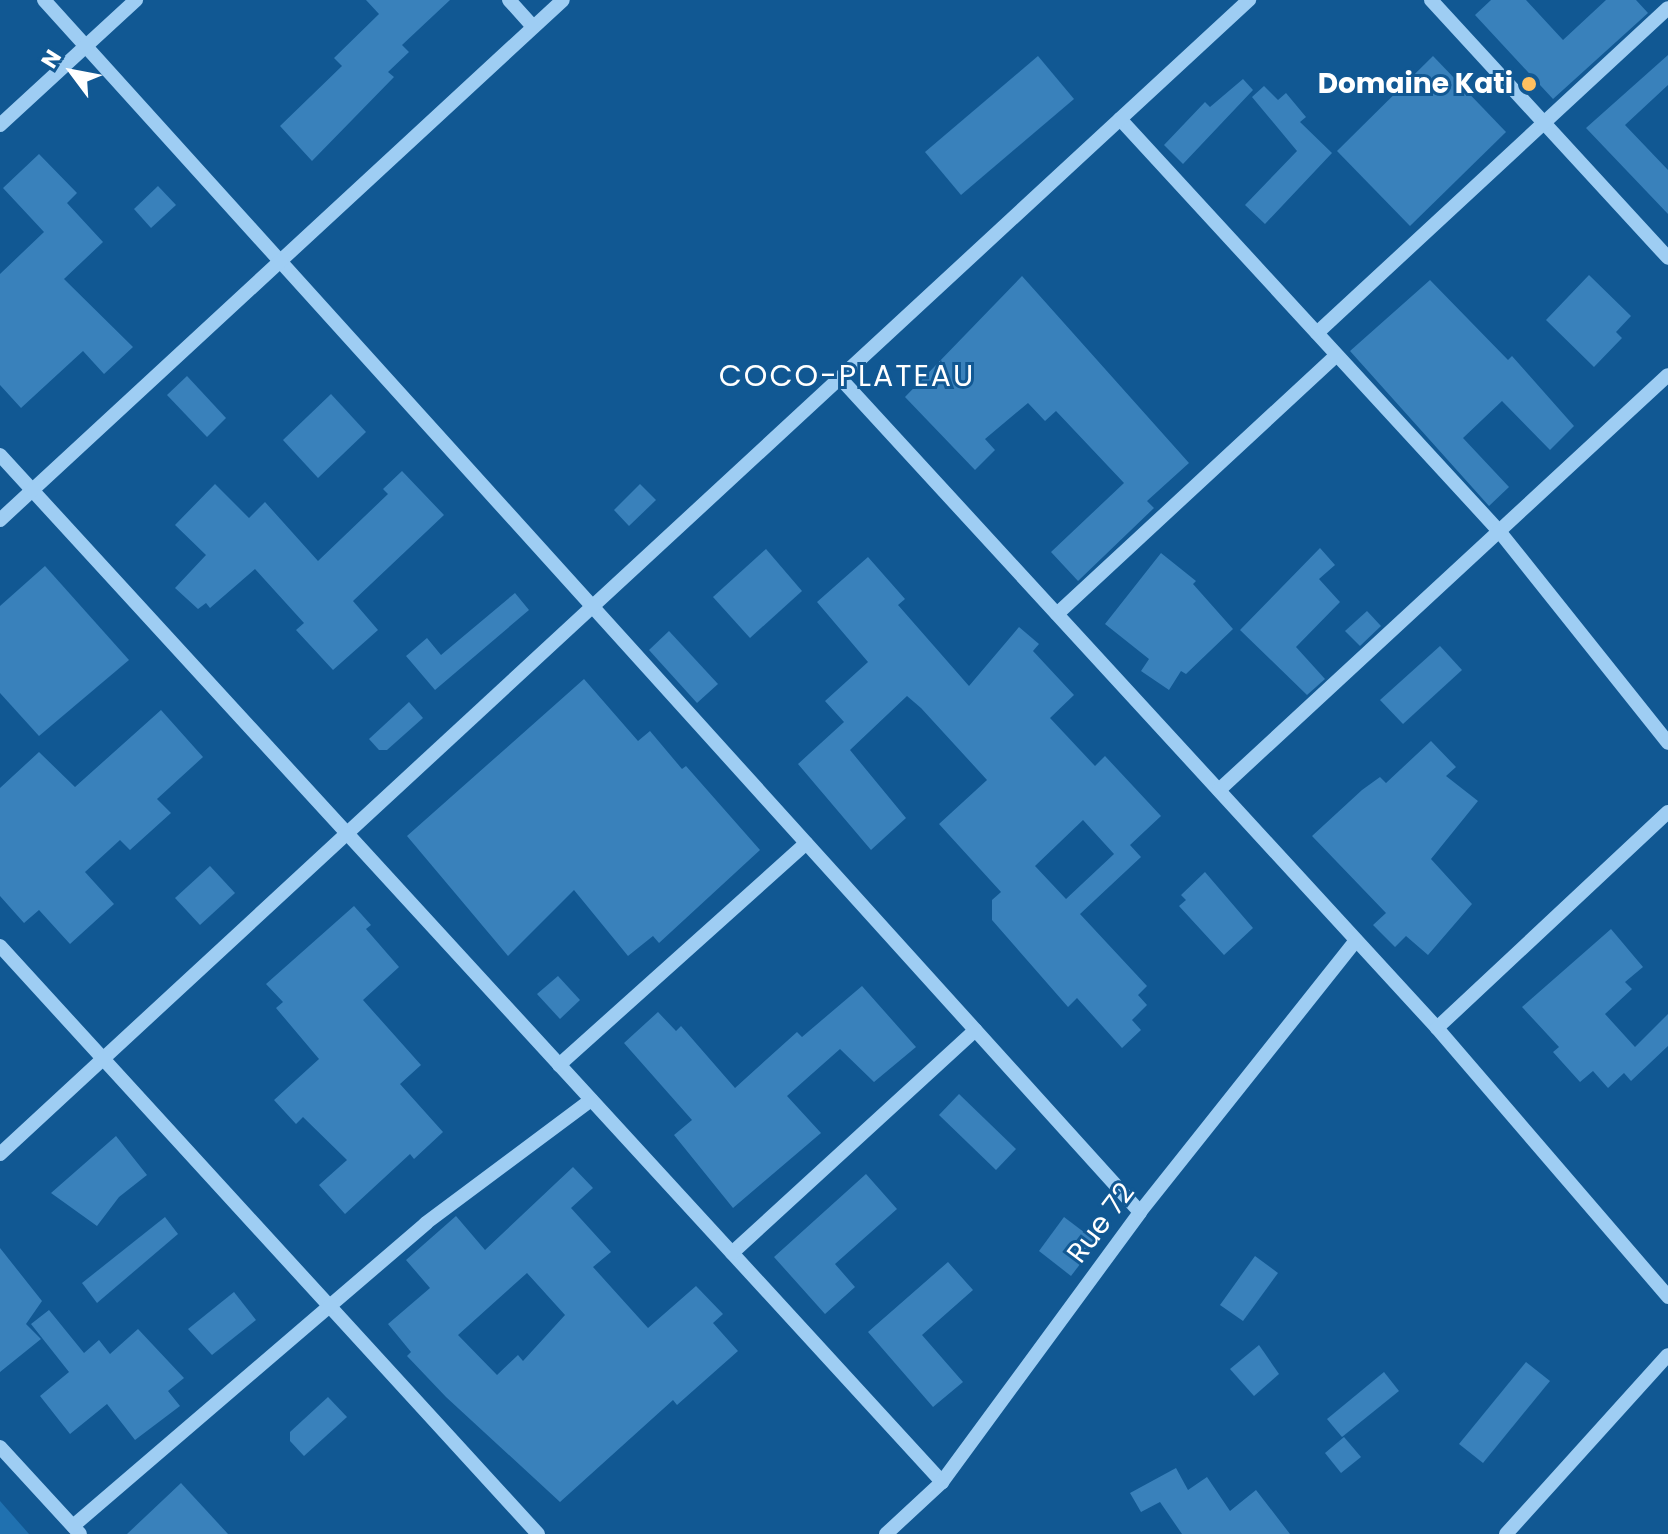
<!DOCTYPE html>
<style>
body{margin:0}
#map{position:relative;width:1668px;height:1534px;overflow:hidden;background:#115893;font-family:Poppins,sans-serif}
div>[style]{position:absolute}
.green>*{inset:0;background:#2071b0}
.building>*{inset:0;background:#3981bb}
.minor>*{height:14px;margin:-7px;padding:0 7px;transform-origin:7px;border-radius:7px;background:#9ecdf3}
.dots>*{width:22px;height:22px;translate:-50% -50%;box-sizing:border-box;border:4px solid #115893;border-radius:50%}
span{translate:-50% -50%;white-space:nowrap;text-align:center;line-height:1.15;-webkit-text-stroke:6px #115893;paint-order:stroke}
.poi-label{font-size:28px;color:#fff;font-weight:700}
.right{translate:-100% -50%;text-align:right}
.street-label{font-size:28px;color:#fff}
.neighbourhood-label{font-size:30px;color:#fff;letter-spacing:2px}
.north{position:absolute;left:32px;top:32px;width:80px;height:80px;-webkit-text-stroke:6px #115893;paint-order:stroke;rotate:302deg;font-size:22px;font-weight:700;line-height:32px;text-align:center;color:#fff}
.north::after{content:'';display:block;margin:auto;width:28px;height:36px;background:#fff;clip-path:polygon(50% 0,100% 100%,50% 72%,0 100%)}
</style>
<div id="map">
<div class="green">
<div style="clip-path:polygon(0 1501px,29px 1534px,0 1534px)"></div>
</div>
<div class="building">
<div style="clip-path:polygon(366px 0,450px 0,402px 45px,409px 52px,388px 72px,394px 77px,312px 161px,280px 126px,342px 66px,334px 58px,379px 14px)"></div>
<div style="clip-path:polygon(1491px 0,1526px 0,1563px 40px,1606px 0,1636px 0,1648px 13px,1553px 99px,1475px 15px)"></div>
<div style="clip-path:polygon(1668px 55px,1668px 85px,1625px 125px,1668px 170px,1668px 214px,1586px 128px)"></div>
<div style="clip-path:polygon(1038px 56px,1074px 99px,961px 195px,925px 152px)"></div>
<div style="clip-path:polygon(1433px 56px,1506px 132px,1410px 226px,1337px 151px)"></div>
<div style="clip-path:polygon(1243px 79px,1253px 90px,1183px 164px,1164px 145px,1205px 102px,1210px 107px)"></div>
<div style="clip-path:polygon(1264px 86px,1278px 100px,1286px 93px,1306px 117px,1300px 122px,1332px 153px,1265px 224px,1245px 205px,1297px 151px,1252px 97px)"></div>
<div style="clip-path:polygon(39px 154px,77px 193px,67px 203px,103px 242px,64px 279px,133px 347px,104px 374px,83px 351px,21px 408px,0 385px,0 274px,44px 232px,3px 188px)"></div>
<div style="clip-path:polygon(158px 186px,176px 205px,151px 228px,134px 209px)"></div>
<div style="clip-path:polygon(1589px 275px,1631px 316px,1616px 332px,1622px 338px,1594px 367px,1546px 320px)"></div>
<div style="clip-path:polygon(1022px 276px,1189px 463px,1147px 501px,1154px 508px,1078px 581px,1051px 552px,1124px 483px,1056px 411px,1045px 421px,1028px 403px,985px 439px,995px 450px,975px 470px,905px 397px)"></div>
<div style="clip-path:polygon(1430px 280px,1508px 360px,1512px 356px,1574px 426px,1550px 450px,1502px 401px,1463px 438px,1509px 487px,1489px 506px,1350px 351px)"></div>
<div style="clip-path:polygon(187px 376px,226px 418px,207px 437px,167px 395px)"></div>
<div style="clip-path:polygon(331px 394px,366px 432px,318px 478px,283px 440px)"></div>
<div style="clip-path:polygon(402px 471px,444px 515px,353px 601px,378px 630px,333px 670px,296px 630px,304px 623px,255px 569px,210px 608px,206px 603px,198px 609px,175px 588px,206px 555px,175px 525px,215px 484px,249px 518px,265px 502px,318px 561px,388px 494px,383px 489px)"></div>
<div style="clip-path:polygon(640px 484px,656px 500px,629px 526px,614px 510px)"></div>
<div style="clip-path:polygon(1320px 548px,1335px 565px,1319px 579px,1340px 602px,1296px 647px,1325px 679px,1307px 695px,1240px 630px)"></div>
<div style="clip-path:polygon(766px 549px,802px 591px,750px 638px,713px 597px)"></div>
<div style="clip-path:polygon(1161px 553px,1196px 581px,1193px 584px,1233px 629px,1186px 674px,1181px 671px,1169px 690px,1141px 671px,1149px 659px,1105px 624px)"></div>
<div style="clip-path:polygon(evenodd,868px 557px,905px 599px,898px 605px,969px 686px,1019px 627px,1039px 644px,1033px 651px,1074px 695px,1050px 718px,1095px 766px,1105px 756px,1161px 816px,1130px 845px,1141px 857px,1080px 914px,1147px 986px,1138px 995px,1147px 1005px,1132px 1020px,1141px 1030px,1122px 1048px,1077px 998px,1068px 1007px,992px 920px,992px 900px,1001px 892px,939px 824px,987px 780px,921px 708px,907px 696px,850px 750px,906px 818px,871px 850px,798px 764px,844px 722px,825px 701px,868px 662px,817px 602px,868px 557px,1083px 820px,1114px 854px,1066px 899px,1035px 866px,1083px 820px)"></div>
<div style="clip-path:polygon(45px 566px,129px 660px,39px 736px,0 693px,0 606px)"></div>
<div style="clip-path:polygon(515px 593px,529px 610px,435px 690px,406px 656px,427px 638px,441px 655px)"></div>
<div style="clip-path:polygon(1367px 611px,1381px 626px,1360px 646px,1345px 631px)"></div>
<div style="clip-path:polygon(669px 631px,718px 684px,697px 703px,649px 650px)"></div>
<div style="clip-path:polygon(1440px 646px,1462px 670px,1403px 724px,1380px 700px)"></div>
<div style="clip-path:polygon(584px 679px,638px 741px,650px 731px,682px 769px,686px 766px,760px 850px,659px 943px,653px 936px,628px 956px,574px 890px,508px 956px,407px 836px)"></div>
<div style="clip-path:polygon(409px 702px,423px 718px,387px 750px,379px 750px,369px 739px)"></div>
<div style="clip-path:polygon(161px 710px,203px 757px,157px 799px,171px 813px,130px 850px,120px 840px,85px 872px,114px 904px,70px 944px,39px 910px,24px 923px,0 896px,0 788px,39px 752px,75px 787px)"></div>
<div style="clip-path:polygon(1431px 741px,1456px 767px,1446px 776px,1478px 801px,1431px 859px,1472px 904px,1428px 955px,1406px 936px,1395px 947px,1373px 925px,1386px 913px,1312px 836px,1362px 790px,1380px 777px,1386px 783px)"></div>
<div style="clip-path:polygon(210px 866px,235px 893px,200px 925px,175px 898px)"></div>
<div style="clip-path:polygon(1205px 872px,1253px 928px,1224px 955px,1179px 906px,1186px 900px,1181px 895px)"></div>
<div style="clip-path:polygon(354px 906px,371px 925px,366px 929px,399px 967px,363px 1000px,421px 1065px,400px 1084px,443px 1132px,414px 1159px,410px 1154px,345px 1214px,319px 1185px,347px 1160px,303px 1117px,296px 1124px,274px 1100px,319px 1059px,276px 1008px,283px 1002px,266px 984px)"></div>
<div style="clip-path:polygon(1611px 929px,1643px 967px,1625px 982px,1632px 989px,1605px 1014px,1635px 1047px,1668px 1014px,1668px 1046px,1631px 1081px,1624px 1073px,1608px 1088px,1593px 1071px,1580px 1082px,1553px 1052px,1559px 1047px,1522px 1007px)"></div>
<div style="clip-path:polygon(558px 976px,580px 1000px,560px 1019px,537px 994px)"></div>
<div style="clip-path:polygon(862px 986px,916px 1047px,874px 1082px,840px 1049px,787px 1096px,821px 1133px,733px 1208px,674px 1135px,692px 1120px,624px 1043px,658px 1012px,676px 1031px,681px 1026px,735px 1088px,797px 1032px,802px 1037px)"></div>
<div style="clip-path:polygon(959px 1094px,1016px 1149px,996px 1170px,939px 1115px)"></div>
<div style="clip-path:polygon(116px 1136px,147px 1175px,119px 1197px,97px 1226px,51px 1193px)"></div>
<div style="clip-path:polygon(evenodd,573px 1167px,593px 1188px,571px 1208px,611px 1252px,593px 1267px,648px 1328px,696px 1286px,723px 1314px,713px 1323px,738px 1351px,677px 1405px,673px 1400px,560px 1502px,446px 1397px,407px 1356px,411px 1352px,388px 1324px,430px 1288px,406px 1260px,456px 1216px,485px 1250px,573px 1167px,527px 1273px,565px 1315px,523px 1361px,518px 1355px,497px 1375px,458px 1335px,527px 1273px)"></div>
<div style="clip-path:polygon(866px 1174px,897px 1209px,835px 1264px,855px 1287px,825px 1314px,774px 1257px)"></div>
<div style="clip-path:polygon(165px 1217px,178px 1234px,97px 1303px,82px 1283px)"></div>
<div style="clip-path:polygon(1064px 1217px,1097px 1242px,1071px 1276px,1039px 1251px)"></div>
<div style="clip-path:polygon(0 1248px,42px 1301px,26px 1324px,41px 1339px,0 1372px)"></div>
<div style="clip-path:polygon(1255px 1256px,1278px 1273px,1243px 1321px,1220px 1305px)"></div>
<div style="clip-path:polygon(948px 1262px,973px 1290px,922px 1335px,963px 1382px,933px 1407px,868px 1332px)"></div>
<div style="clip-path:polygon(234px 1292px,256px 1320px,212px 1355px,188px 1329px)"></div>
<div style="clip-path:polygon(49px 1310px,84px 1353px,99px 1340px,110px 1354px,138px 1329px,184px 1378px,168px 1391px,180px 1406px,135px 1440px,107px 1404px,70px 1434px,40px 1396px,69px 1372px,31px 1324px)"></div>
<div style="clip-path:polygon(1259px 1345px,1279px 1374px,1254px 1396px,1230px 1369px)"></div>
<div style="clip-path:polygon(1526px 1362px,1550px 1381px,1483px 1463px,1459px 1444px)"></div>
<div style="clip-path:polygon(1384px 1372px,1399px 1391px,1342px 1437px,1327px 1419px)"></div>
<div style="clip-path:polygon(328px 1397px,347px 1417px,304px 1456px,290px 1441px,290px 1432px)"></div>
<div style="clip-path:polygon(1344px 1437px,1361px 1457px,1341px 1473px,1325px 1453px)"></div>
<div style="clip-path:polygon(1176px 1468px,1188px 1490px,1207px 1477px,1230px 1511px,1256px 1490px,1290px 1534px,1182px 1534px,1160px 1502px,1141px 1512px,1130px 1493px)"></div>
<div style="clip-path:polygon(181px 1483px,228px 1534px,127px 1534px)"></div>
</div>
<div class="minor">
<div style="left:44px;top:0;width:1634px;rotate:47.88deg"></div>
<div style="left:509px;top:0;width:36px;rotate:48deg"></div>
<div style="left:1431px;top:0;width:350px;rotate:47.4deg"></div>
<div style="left:1120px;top:119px;width:560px;rotate:47.39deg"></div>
<div style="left:1499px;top:531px;width:271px;rotate:51.4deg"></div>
<div style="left:0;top:125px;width:185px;rotate:-42.6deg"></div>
<div style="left:1317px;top:333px;width:478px;rotate:-42.8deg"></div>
<div style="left:840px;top:378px;width:883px;rotate:47.43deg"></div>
<div style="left:1437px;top:1028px;width:355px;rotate:49.3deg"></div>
<div style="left:0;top:455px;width:1394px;rotate:47.47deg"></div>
<div style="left:0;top:520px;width:766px;rotate:-42.73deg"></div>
<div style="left:1057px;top:614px;width:381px;rotate:-42.8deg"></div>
<div style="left:1219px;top:790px;width:611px;rotate:-42.75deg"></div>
<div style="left:0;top:946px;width:797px;rotate:47.54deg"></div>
<div style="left:1437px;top:1028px;width:316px;rotate:-43.1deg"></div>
<div style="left:559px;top:1065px;width:332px;rotate:-41.9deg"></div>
<div style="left:0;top:1154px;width:1701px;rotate:-42.74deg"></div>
<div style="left:732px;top:1253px;width:330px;rotate:-42.5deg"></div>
<div style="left:0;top:1447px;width:118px;rotate:47.4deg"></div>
<div style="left:73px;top:1526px;width:465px;rotate:-40.6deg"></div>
<div style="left:426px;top:1223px;width:206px;rotate:-36.7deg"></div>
<div style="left:886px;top:1534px;width:76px;rotate:-42.9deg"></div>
<div style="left:942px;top:1482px;width:335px;rotate:-53.7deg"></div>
<div style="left:1140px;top:1212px;width:347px;rotate:-51.5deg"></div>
<div style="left:1506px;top:1534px;width:241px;rotate:-47.9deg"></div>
</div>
<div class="dots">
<div style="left:1529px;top:84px;background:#ffc060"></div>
</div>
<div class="poi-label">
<span class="right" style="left:1513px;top:84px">Domaine Kati</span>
</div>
<div class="street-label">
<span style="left:1101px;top:1223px;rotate:-53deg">Rue 72</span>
</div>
<div class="neighbourhood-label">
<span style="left:847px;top:376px">COCO-PLATEAU</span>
</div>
<div class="north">N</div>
</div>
